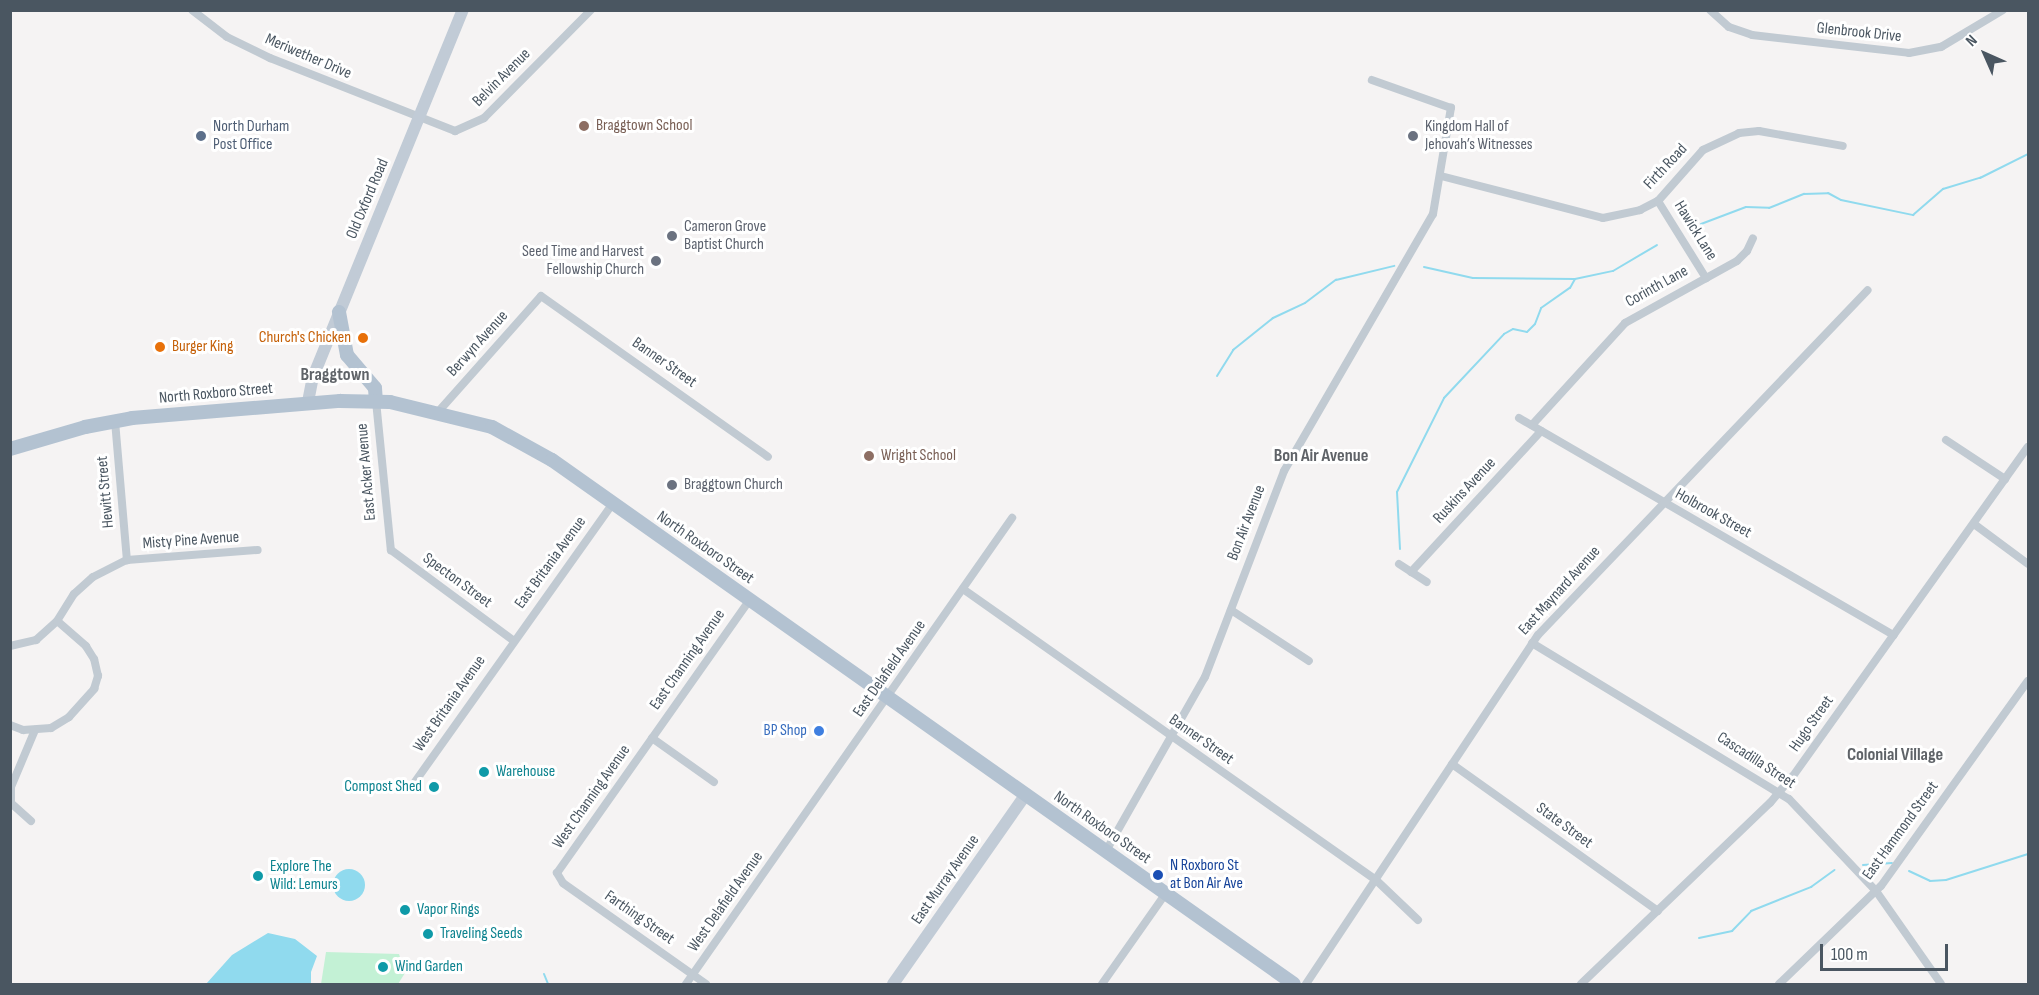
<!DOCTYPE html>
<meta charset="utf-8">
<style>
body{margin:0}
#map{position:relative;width:2039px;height:995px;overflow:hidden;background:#f5f3f3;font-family:"Sofia Sans Condensed",sans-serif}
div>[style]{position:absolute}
.green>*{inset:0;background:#c3f1d5}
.water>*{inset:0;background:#90daee}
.round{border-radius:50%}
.stream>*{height:2px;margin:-1px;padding:0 1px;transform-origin:1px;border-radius:1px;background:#90daee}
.street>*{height:8px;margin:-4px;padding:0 4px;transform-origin:4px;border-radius:4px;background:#c1cad2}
.secondary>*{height:12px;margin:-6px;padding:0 6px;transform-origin:6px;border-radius:6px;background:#c1cbd6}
.primary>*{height:14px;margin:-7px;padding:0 7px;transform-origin:7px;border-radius:7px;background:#b3c2d1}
.dots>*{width:16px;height:16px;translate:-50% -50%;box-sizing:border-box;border:3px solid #fff;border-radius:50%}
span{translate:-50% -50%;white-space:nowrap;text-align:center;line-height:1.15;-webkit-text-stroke:6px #fff;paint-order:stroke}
.street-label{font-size:16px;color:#4a5661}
.education-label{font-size:16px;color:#785e54}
.left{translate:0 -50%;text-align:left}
.service-label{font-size:16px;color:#4e5e75}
.worship-label{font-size:16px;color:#5b616d}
.right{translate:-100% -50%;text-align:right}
.food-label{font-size:16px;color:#c56008}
.shop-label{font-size:16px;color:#366cbe}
.culture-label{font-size:16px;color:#0d838f}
.transit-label{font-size:16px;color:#164399}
.neighbourhood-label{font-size:18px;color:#5f6368;font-weight:700}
.frame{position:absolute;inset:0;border:12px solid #4a5661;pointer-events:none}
.north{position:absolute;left:1955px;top:24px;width:60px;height:60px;-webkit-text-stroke:4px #fff;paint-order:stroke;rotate:315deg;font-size:16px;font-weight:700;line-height:24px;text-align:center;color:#4a5661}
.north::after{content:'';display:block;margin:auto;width:21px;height:27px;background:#4a5661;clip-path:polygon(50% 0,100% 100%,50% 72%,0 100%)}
.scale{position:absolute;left:1820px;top:944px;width:128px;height:27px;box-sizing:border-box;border:3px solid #4a5661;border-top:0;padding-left:8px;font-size:18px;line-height:21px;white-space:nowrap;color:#4a5661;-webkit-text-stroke:4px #fff;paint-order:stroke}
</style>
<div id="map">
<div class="green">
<div style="clip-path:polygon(326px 952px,399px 954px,405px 973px,398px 984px,321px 984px)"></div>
</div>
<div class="water">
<div class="round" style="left:333px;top:869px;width:32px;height:32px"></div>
<div style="clip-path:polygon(268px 933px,295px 939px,317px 956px,311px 972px,311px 984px,206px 984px,232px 955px)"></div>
</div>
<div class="stream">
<div style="left:1701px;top:224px;width:48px;rotate:-20.7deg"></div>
<div style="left:1746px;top:207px;width:23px;rotate:2deg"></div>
<div style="left:1769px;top:208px;width:38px;rotate:-22deg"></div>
<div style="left:1804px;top:194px;width:24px;rotate:-2deg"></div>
<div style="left:1828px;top:193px;width:15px;rotate:28deg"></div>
<div style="left:1841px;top:200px;width:74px;rotate:11.8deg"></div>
<div style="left:1913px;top:215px;width:40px;rotate:-41deg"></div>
<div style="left:1943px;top:189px;width:39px;rotate:-17deg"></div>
<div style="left:1980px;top:178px;width:54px;rotate:-26.6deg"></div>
<div style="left:1424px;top:267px;width:50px;rotate:12.7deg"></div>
<div style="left:1473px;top:278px;width:102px;rotate:0.6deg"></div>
<div style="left:1575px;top:279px;width:39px;rotate:-12deg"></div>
<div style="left:1613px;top:271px;width:51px;rotate:-30.6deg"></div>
<div style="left:1217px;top:376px;width:31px;rotate:-58deg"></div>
<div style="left:1233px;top:350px;width:51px;rotate:-38.7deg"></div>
<div style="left:1273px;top:318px;width:35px;rotate:-25deg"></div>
<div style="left:1305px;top:303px;width:39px;rotate:-37deg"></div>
<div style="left:1336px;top:280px;width:60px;rotate:-13.6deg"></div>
<div style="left:1400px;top:549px;width:57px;rotate:-93deg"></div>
<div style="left:1397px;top:492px;width:105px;rotate:-63.4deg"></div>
<div style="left:1444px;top:398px;width:88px;rotate:-46.8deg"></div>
<div style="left:1504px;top:334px;width:10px;rotate:-29deg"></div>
<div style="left:1513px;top:329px;width:14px;rotate:12deg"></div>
<div style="left:1527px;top:332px;width:11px;rotate:-45deg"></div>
<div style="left:1535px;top:324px;width:17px;rotate:-69deg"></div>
<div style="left:1541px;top:308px;width:35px;rotate:-35deg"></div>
<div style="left:1570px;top:288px;width:10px;rotate:-61deg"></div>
<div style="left:1863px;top:865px;width:29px;rotate:-4deg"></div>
<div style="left:1909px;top:871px;width:23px;rotate:25deg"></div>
<div style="left:1930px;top:881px;width:16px;rotate:-4deg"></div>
<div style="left:1946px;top:880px;width:86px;rotate:-17.6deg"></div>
<div style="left:1699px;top:938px;width:34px;rotate:-12deg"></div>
<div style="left:1732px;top:931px;width:28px;rotate:-46deg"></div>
<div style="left:1751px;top:911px;width:65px;rotate:-21.8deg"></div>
<div style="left:1811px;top:887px;width:29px;rotate:-36deg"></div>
<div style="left:544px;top:974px;width:11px;rotate:68deg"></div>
</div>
<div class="street">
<div style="left:192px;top:10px;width:44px;rotate:37.6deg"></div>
<div style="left:227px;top:37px;width:48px;rotate:26deg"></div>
<div style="left:270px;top:58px;width:199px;rotate:21.5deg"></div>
<div style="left:455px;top:131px;width:32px;rotate:-24deg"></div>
<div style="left:484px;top:118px;width:152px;rotate:-45.3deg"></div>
<div style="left:1710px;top:10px;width:25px;rotate:42deg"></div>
<div style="left:1729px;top:27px;width:24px;rotate:19deg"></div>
<div style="left:1752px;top:35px;width:158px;rotate:6.5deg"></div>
<div style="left:1909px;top:53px;width:33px;rotate:-11deg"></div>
<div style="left:1941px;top:47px;width:72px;rotate:-30.8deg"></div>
<div style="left:1441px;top:176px;width:167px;rotate:14.5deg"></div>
<div style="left:1603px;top:218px;width:38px;rotate:-12deg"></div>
<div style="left:1640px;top:210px;width:20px;rotate:-27deg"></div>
<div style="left:1658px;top:201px;width:68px;rotate:-48.6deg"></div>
<div style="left:1703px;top:150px;width:40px;rotate:-25deg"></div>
<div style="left:1739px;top:133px;width:20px;rotate:-6deg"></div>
<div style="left:1759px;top:131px;width:85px;rotate:10.1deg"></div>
<div style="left:1658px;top:201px;width:91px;rotate:58.1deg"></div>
<div style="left:376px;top:401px;width:150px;rotate:84.3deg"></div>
<div style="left:391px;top:550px;width:153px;rotate:36.5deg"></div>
<div style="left:438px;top:412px;width:155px;rotate:-48.4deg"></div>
<div style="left:541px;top:296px;width:278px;rotate:35.3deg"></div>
<div style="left:1519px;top:418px;width:433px;rotate:30.1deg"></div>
<div style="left:115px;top:421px;width:140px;rotate:85.1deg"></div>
<div style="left:1532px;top:425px;width:138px;rotate:-47.6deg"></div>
<div style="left:1625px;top:323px;width:128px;rotate:-29deg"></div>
<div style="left:1737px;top:261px;width:14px;rotate:-45deg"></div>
<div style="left:1747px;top:251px;width:14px;rotate:-65deg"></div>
<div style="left:1946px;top:440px;width:71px;rotate:33.5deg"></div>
<div style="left:1974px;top:524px;width:67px;rotate:36.5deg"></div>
<div style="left:1399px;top:564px;width:33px;rotate:33deg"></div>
<div style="left:1411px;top:572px;width:192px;rotate:-47.3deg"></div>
<div style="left:963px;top:589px;width:505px;rotate:35.17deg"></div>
<div style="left:1376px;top:880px;width:58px;rotate:43.6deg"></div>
<div style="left:1231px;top:610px;width:93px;rotate:33.2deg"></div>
<div style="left:1532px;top:643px;width:301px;rotate:31.3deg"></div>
<div style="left:1789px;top:799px;width:127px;rotate:46.6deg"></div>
<div style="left:1876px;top:891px;width:113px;rotate:55deg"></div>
<div style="left:10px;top:646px;width:27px;rotate:-13deg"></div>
<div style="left:36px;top:640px;width:28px;rotate:-42deg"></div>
<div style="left:57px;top:621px;width:32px;rotate:-58deg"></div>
<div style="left:74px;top:594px;width:25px;rotate:-42deg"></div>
<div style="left:93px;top:577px;width:38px;rotate:-27deg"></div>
<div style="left:127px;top:560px;width:131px;rotate:-4.4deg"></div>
<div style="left:10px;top:725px;width:14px;rotate:21deg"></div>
<div style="left:23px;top:730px;width:28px;rotate:-4deg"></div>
<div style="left:51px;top:728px;width:21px;rotate:-31deg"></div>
<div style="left:69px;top:717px;width:38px;rotate:-48deg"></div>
<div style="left:94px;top:689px;width:14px;rotate:-73deg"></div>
<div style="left:98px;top:676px;width:17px;rotate:-103deg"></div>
<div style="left:94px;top:659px;width:15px;rotate:-122deg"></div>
<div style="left:86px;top:646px;width:38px;rotate:-139deg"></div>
<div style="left:652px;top:738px;width:76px;rotate:35.4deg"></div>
<div style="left:1452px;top:764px;width:253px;rotate:35.5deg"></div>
<div style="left:412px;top:786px;width:347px;rotate:-54.6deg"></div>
<div style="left:31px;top:821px;width:27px;rotate:-138deg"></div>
<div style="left:11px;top:803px;width:16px;rotate:-90deg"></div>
<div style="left:11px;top:787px;width:62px;rotate:-67.2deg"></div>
<div style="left:1106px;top:851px;width:200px;rotate:-60.4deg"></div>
<div style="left:1205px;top:677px;width:221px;rotate:-69deg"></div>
<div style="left:1284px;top:471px;width:297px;rotate:-59.9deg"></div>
<div style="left:1433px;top:214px;width:108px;rotate:-80.4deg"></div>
<div style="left:1451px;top:108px;width:84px;rotate:-160.5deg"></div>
<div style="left:686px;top:984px;width:569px;rotate:-55.02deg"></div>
<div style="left:706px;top:984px;width:175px;rotate:-144.8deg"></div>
<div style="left:563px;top:883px;width:12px;rotate:-121deg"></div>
<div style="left:557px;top:873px;width:335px;rotate:-54.8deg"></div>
<div style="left:1102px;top:984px;width:111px;rotate:-54.9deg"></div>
<div style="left:1306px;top:984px;width:419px;rotate:-56.4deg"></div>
<div style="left:1538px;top:635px;width:477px;rotate:-46.3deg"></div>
<div style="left:1581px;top:984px;width:262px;rotate:-43.8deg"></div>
<div style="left:1770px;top:803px;width:35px;rotate:-50deg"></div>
<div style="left:1793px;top:776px;width:404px;rotate:-54.5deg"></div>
<div style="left:1779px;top:984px;width:141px;rotate:-43.9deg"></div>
<div style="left:1881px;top:886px;width:252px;rotate:-54.4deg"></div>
</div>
<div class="secondary">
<div style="left:308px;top:402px;width:25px;rotate:-79deg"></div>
<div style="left:313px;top:377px;width:396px;rotate:-67.8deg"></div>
<div style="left:893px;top:984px;width:232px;rotate:-55deg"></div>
</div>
<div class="primary">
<div style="left:339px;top:312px;width:44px;rotate:79.5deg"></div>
<div style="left:347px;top:355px;width:43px;rotate:49.7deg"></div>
<div style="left:375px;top:388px;width:13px;rotate:86deg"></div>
<div style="left:10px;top:449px;width:78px;rotate:-16.3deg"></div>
<div style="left:85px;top:427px;width:48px;rotate:-10.8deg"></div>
<div style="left:132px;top:418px;width:209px;rotate:-4.7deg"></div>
<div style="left:340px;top:401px;width:50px;rotate:1.1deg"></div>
<div style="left:390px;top:402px;width:105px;rotate:13.8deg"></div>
<div style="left:492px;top:427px;width:68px;rotate:28.8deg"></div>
<div style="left:552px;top:460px;width:908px;rotate:35.23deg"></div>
</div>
<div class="dots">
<div style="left:584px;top:126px;background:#8d6e63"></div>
<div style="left:201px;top:136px;background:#5c6f8a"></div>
<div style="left:1413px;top:136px;background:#6b7280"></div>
<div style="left:672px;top:236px;background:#6b7280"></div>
<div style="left:656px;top:261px;background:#6b7280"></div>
<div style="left:363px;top:338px;background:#e8710a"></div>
<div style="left:160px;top:347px;background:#e8710a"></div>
<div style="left:869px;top:456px;background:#8d6e63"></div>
<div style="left:672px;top:485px;background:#6b7280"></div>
<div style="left:819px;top:731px;background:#3f7fe0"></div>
<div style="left:484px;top:772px;background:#0f9aa8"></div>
<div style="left:434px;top:787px;background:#0f9aa8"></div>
<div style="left:1158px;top:875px;background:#1a4fb4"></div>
<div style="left:258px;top:876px;background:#0f9aa8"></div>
<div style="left:405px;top:910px;background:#0f9aa8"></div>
<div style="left:428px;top:934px;background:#0f9aa8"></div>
<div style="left:383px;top:967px;background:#0f9aa8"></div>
</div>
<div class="street-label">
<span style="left:1859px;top:33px;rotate:6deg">Glenbrook Drive</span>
<span style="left:308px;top:57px;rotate:23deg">Meriwether Drive</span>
<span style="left:502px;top:78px;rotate:-45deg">Belvin Avenue</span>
<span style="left:1666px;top:167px;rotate:-47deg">Firth Road</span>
<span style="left:368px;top:199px;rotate:-67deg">Old Oxford Road</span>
<span style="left:1695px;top:231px;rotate:58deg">Hawick Lane</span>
<span style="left:1657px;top:287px;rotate:-29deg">Corinth Lane</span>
<span style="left:478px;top:344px;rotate:-48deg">Berwyn Avenue</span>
<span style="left:664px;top:363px;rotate:35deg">Banner Street</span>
<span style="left:216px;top:394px;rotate:-5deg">North Roxboro Street</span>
<span style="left:367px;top:472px;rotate:-95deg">East Acker Avenue</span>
<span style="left:1465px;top:491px;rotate:-47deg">Ruskins Avenue</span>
<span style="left:106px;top:492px;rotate:-95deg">Hewitt Street</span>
<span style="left:1713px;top:514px;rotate:29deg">Holbrook Street</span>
<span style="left:1247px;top:523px;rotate:-69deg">Bon Air Avenue</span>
<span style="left:191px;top:541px;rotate:-4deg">Misty Pine Avenue</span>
<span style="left:705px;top:548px;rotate:35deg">North Roxboro Street</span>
<span style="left:551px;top:563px;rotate:-54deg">East Britania Avenue</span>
<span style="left:457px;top:581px;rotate:36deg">Specton Street</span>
<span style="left:1560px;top:591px;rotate:-48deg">East Maynard Avenue</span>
<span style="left:688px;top:660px;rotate:-55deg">East Channing Avenue</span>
<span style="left:890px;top:669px;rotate:-55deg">East Delafield Avenue</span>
<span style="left:450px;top:704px;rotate:-55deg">West Britania Avenue</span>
<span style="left:1812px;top:724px;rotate:-55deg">Hugo Street</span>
<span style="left:1201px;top:740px;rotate:35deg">Banner Street</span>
<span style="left:1756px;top:761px;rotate:33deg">Cascadilla Street</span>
<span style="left:592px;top:797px;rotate:-55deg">West Channing Avenue</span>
<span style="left:1564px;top:826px;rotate:36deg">State Street</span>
<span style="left:1102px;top:828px;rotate:35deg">North Roxboro Street</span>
<span style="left:1901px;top:831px;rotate:-54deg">East Hammond Street</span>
<span style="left:946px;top:880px;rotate:-55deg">East Murray Avenue</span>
<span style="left:726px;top:902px;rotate:-55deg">West Delafield Avenue</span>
<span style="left:639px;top:918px;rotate:35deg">Farthing Street</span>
</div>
<div class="education-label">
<span class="left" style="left:596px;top:126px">Braggtown School</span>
<span class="left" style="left:881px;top:456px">Wright School</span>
</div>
<div class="service-label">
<span class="left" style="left:213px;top:136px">North Durham<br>Post Office</span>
</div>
<div class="worship-label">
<span class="left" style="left:1425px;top:136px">Kingdom Hall of<br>Jehovah’s Witnesses</span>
<span class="left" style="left:684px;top:236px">Cameron Grove<br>Baptist Church</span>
<span class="right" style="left:644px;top:261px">Seed Time and Harvest<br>Fellowship Church</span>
<span class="left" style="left:684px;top:485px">Braggtown Church</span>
</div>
<div class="food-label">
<span class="right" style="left:351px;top:338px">Church's Chicken</span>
<span class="left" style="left:172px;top:347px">Burger King</span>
</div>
<div class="shop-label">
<span class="right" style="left:807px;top:731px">BP Shop</span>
</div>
<div class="culture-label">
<span class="left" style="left:496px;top:772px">Warehouse</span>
<span class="right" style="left:422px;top:787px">Compost Shed</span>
<span class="left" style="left:270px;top:876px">Explore The<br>Wild: Lemurs</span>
<span class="left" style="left:417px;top:910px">Vapor Rings</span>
<span class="left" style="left:440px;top:934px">Traveling Seeds</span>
<span class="left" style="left:395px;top:967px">Wind Garden</span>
</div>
<div class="transit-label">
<span class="left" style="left:1170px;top:875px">N Roxboro St<br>at Bon Air Ave</span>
</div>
<div class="neighbourhood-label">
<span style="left:335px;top:375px">Braggtown</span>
<span style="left:1321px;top:456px">Bon Air Avenue</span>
<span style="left:1895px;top:755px">Colonial Village</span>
</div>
<div class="frame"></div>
<div class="north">N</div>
<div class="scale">100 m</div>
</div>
